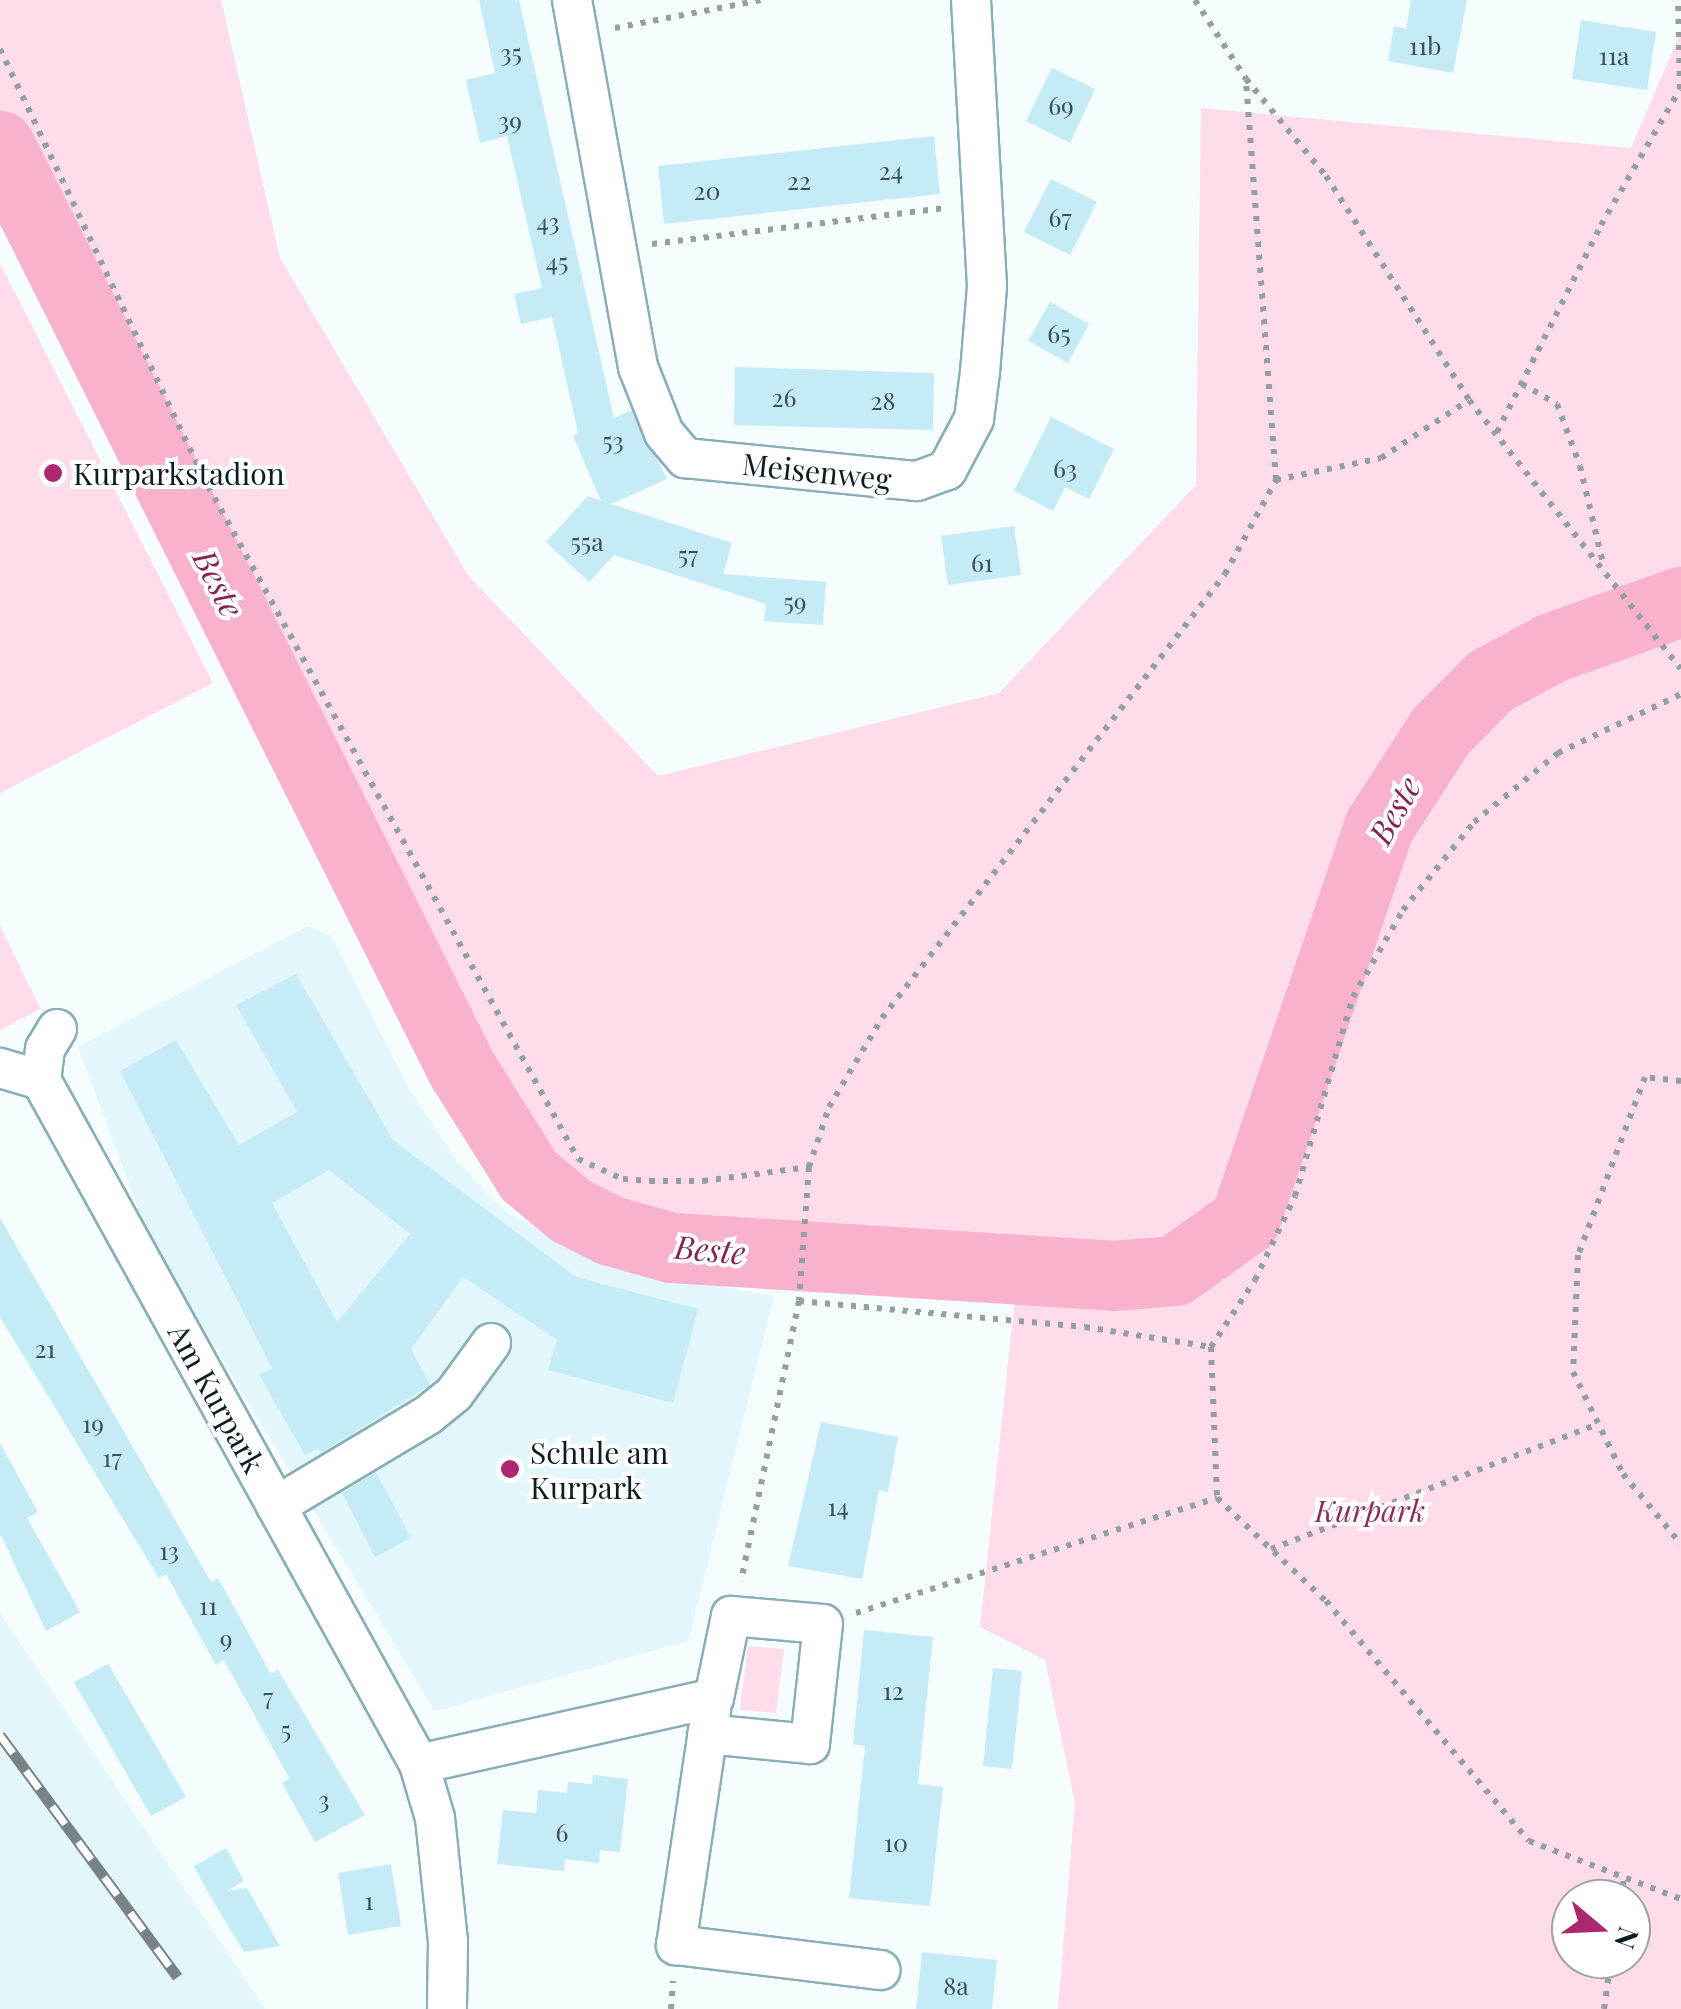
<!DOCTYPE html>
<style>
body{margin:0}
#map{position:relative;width:1681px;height:2009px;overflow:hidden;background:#f5fdff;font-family:"Playfair Display",serif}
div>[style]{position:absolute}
.built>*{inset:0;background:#e3f6fb}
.green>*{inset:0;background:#ffdce9}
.river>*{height:70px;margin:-35px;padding:0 35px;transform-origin:35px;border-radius:35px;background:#f9b2ce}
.building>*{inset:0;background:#c5ecf6}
.path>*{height:6px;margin-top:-3px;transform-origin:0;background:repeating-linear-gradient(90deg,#949fa2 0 5px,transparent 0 13px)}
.roads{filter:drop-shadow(2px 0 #88aeb7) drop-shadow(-2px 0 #88aeb7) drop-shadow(0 2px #88aeb7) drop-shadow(0 -2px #88aeb7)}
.minor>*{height:38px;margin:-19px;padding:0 19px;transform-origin:19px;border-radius:19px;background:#fff}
.rail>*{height:11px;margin-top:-5.5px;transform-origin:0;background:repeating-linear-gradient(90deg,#fff 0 22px,#778386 0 44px);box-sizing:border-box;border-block:2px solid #778386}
.dots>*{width:28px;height:28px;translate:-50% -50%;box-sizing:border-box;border:5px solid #fff;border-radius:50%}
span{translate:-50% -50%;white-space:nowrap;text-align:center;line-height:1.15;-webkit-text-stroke:8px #fff;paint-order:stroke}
.number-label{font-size:25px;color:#3c5156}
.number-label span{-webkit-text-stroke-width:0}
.street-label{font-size:30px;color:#0e1d21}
.poi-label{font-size:30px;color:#0e1d21}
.left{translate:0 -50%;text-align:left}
.park-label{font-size:30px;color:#8e2b5d;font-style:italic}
.water-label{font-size:32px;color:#862356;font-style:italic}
.north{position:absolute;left:1551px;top:1879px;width:100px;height:100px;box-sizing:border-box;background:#fff;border:2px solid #9fa5a6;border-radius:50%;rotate:109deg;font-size:28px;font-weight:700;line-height:40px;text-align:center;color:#0e1d21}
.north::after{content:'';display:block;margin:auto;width:35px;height:45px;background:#ad276e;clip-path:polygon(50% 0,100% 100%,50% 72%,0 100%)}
</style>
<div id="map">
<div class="built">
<div style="clip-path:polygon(308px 926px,331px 936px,409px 1089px,459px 1164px,506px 1212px,611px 1267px,774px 1296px,688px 1641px,435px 1711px,150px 1240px,78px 1047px)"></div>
<div style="clip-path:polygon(0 1613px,265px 2009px,0 2009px)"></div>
</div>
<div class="green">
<div style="clip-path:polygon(evenodd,0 0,221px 0,280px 258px,468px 575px,658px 776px,999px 693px,1196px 485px,1201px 108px,1631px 148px,1681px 31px,1681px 2009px,1058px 2009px,1075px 1803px,1045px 1660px,980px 1627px,1018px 1269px,672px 1248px,611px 1231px,571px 1211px,529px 1176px,462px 1069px,354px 860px,0 146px,0 0,1571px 1899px,1631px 1899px,1631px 1959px,1571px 1959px,1571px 1899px)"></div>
<div style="clip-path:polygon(0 263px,213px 683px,0 793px)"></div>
<div style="clip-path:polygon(0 926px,41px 1009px,0 1030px)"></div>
<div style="clip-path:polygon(748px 1646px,784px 1649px,776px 1713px,740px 1710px)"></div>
</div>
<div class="river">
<div style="left:0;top:146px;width:1032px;rotate:63.41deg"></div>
<div style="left:462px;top:1069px;width:126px;rotate:57.9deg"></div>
<div style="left:529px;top:1176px;width:55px;rotate:39.8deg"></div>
<div style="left:571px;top:1211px;width:45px;rotate:26.6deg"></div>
<div style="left:611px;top:1231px;width:63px;rotate:15.6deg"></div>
<div style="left:672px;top:1248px;width:441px;rotate:3.6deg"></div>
<div style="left:1112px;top:1276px;width:63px;rotate:-4.5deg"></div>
<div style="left:1175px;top:1271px;width:86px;rotate:-35.5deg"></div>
<div style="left:1245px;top:1221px;width:416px;rotate:-71.2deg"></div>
<div style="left:1379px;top:827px;width:114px;rotate:-57.1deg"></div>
<div style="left:1441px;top:731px;width:71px;rotate:-45deg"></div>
<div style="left:1491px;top:681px;width:69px;rotate:-28.4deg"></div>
<div style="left:1552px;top:648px;width:137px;rotate:-19.6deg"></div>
</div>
<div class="building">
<div style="clip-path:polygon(479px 0,519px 0,614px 418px,631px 410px,667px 479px,611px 504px,732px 543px,723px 574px,826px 582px,823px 625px,764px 621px,766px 604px,614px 555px,589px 582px,546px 542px,588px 496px,601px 501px,573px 436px,578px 433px,552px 317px,521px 324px,514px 294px,542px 288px,507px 136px,480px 143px,473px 112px,466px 80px,495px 73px)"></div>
<div style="clip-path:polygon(1411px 0,1467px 0,1453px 73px,1388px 61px,1394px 26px,1406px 29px)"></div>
<div style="clip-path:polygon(1581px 20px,1656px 32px,1647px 90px,1572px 79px)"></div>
<div style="clip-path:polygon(1052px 68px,1095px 89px,1070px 143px,1026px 121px)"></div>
<div style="clip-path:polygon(934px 136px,940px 194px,664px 224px,658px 166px)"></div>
<div style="clip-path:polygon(1051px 179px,1097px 202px,1070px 255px,1024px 232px)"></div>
<div style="clip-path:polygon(1050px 302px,1089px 324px,1068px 363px,1028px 341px)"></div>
<div style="clip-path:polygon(735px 367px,934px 373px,933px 430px,734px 425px)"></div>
<div style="clip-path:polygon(1051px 417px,1114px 449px,1089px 499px,1065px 487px,1053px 511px,1014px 491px)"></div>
<div style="clip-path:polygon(1014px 526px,1021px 575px,948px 585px,941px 536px)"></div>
<div style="clip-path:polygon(evenodd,296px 974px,393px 1140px,576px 1277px,698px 1309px,673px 1403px,548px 1370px,557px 1340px,463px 1277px,411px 1349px,430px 1385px,321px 1453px,318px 1448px,305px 1455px,259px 1375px,272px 1368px,120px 1071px,176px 1040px,239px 1145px,297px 1112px,236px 1005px,296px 974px,329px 1170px,410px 1234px,337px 1322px,272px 1203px,329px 1170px)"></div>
<div style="clip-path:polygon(0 1218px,211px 1582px,218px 1578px,271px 1674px,278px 1670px,365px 1815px,315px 1842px,282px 1783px,290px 1779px,224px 1660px,216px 1665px,166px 1574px,159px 1578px,0 1317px)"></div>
<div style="clip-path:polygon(821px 1422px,898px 1437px,888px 1492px,879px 1490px,862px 1579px,788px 1566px)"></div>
<div style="clip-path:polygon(0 1443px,38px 1512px,27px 1518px,80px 1612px,46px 1631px,0 1533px)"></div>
<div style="clip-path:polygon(376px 1472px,411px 1538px,375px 1557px,342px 1493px)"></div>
<div style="clip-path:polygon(864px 1630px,933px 1637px,918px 1784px,943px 1787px,930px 1906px,849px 1898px,865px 1746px,853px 1744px)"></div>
<div style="clip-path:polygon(108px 1664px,186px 1797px,151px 1816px,74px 1682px)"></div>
<div style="clip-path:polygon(993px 1668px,1022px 1671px,1012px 1769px,983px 1766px)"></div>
<div style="clip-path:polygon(593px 1775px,628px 1779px,620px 1852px,600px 1850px,599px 1863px,565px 1859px,564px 1871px,497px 1864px,503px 1810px,536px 1813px,538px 1790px,567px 1793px,568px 1782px,592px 1784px)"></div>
<div style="clip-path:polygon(226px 1848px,244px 1881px,227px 1891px,247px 1888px,280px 1946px,244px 1952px,212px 1899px,194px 1866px)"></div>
<div style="clip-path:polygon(391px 1864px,401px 1926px,348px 1935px,338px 1873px)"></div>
<div style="clip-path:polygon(922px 1952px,997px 1960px,992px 2009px,916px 2009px)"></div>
</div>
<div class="path">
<div style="left:1195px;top:0;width:94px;rotate:57.2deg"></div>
<div style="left:1246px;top:79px;width:126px;rotate:50.5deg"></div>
<div style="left:1326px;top:176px;width:266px;rotate:57.4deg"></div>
<div style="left:1469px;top:400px;width:342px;rotate:51.8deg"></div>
<div style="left:615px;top:28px;width:150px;rotate:-10.8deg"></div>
<div style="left:0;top:49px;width:471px;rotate:64.6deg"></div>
<div style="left:202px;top:475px;width:781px;rotate:61.2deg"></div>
<div style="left:578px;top:1159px;width:49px;rotate:24deg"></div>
<div style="left:623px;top:1179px;width:27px;rotate:4deg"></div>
<div style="left:650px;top:1181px;width:53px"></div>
<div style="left:703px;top:1181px;width:107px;rotate:-7.5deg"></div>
<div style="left:809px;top:1167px;width:134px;rotate:94.3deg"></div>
<div style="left:799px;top:1301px;width:286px;rotate:101.7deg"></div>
<div style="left:652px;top:244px;width:297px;rotate:-7deg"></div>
<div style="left:1522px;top:384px;width:40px;rotate:29.7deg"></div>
<div style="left:1557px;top:404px;width:66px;rotate:69.6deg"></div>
<div style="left:1580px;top:466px;width:100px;rotate:76.7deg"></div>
<div style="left:1497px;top:432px;width:232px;rotate:-63.3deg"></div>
<div style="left:1601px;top:225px;width:157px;rotate:-59.8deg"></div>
<div style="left:1680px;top:89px;width:89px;rotate:-91.3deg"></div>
<div style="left:1276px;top:480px;width:107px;rotate:-11.8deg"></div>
<div style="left:1381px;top:458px;width:105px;rotate:-33.4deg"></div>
<div style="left:1681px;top:1081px;width:36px;rotate:-174deg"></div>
<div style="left:1645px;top:1077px;width:190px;rotate:110.6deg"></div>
<div style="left:1578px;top:1255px;width:117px;rotate:92.4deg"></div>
<div style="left:1573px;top:1372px;width:114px;rotate:63.9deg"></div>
<div style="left:1623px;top:1474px;width:91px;rotate:50.4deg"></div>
<div style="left:809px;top:1167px;width:63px;rotate:-71.6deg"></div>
<div style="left:829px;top:1107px;width:104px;rotate:-59.2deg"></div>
<div style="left:882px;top:1018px;width:561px;rotate:-52.31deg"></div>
<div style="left:1225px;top:574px;width:107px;rotate:-61.5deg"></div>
<div style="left:1276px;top:480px;width:402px;rotate:-94.3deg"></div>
<div style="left:799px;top:1301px;width:287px;rotate:5.2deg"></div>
<div style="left:1085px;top:1327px;width:128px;rotate:9deg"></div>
<div style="left:1211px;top:1347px;width:80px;rotate:-56.7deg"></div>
<div style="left:1255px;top:1280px;width:93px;rotate:-64.5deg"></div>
<div style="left:1295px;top:1196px;width:207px;rotate:-73.8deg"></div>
<div style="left:1353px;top:997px;width:100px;rotate:-60.1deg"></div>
<div style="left:1403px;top:910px;width:113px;rotate:-51.1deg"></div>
<div style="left:1474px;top:822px;width:109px;rotate:-39.4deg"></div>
<div style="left:1558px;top:753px;width:136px;rotate:-25.6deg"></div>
<div style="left:1211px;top:1347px;width:151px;rotate:87.7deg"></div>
<div style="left:1217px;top:1498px;width:150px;rotate:43.4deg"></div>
<div style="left:1326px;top:1601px;width:314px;rotate:49.8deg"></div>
<div style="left:1529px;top:1841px;width:163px;rotate:20.9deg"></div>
<div style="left:1271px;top:1549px;width:351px;rotate:-20.9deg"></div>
<div style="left:856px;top:1613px;width:379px;rotate:-17.7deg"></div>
<div style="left:1621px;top:1899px;width:22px;rotate:-82deg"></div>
<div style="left:671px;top:2009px;width:28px;rotate:-86deg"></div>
<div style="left:1604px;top:2009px;width:50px;rotate:-82deg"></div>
</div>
<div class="roads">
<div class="minor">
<div style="left:572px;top:0;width:373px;rotate:79.8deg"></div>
<div style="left:638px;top:367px;width:71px;rotate:68.5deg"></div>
<div style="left:664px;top:433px;width:33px;rotate:50deg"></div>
<div style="left:685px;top:458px;width:233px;rotate:5.7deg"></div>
<div style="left:917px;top:481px;width:32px;rotate:-20deg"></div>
<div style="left:947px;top:470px;width:58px;rotate:-62.1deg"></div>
<div style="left:974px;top:419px;width:47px;rotate:-82.7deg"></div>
<div style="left:980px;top:372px;width:86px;rotate:-85.3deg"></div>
<div style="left:987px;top:286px;width:286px;rotate:-93.2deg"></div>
<div style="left:57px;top:1029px;width:23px;rotate:121deg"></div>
<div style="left:45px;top:1049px;width:31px;rotate:97deg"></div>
<div style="left:41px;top:1080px;width:781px;rotate:61.07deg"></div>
<div style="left:419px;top:1764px;width:56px;rotate:73.5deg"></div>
<div style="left:435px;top:1818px;width:125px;rotate:84deg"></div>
<div style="left:448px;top:1942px;width:67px;rotate:90.9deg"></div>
<div style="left:0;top:1068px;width:43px;rotate:16.3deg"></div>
<div style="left:276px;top:1506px;width:177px;rotate:-30.9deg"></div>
<div style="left:428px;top:1415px;width:33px;rotate:-39deg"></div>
<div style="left:454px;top:1394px;width:63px;rotate:-54deg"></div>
<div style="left:711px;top:1711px;width:237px;rotate:98.5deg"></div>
<div style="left:676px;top:1945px;width:206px;rotate:7deg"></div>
<div style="left:419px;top:1764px;width:302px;rotate:-12.6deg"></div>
<div style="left:714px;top:1698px;width:84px;rotate:-78.3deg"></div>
<div style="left:731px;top:1616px;width:92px;rotate:5deg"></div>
<div style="left:823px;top:1624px;width:121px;rotate:96.2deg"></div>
<div style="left:810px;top:1744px;width:103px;rotate:-174.5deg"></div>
</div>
</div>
<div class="rail">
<div style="left:0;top:1735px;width:300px;rotate:53.7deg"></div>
</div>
<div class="dots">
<div style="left:53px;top:473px;background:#ad276e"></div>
<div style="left:510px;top:1469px;background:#ad276e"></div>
</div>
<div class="number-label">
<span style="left:1425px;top:45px">11b</span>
<span style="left:511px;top:52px">35</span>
<span style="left:1614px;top:55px">11a</span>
<span style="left:1061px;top:105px">69</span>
<span style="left:510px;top:120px">39</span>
<span style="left:891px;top:170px">24</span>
<span style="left:799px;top:180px">22</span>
<span style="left:707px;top:190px">20</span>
<span style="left:1060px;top:217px">67</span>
<span style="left:548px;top:221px">43</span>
<span style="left:557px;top:261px">45</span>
<span style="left:1059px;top:333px">65</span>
<span style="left:784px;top:397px">26</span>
<span style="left:883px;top:400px">28</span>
<span style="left:613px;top:440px">53</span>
<span style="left:1065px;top:468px">63</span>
<span style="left:587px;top:541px">55a</span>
<span style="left:688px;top:554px">57</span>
<span style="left:982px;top:562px">61</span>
<span style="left:795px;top:601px">59</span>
<span style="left:45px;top:1348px">21</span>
<span style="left:93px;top:1423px">19</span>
<span style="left:112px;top:1457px">17</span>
<span style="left:838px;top:1506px">14</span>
<span style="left:169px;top:1550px">13</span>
<span style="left:208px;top:1605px">11</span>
<span style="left:226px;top:1638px">9</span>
<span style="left:893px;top:1690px">12</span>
<span style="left:268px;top:1696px">7</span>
<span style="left:286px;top:1729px">5</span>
<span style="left:324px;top:1799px">3</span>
<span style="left:562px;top:1832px">6</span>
<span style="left:896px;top:1842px">10</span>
<span style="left:369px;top:1900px">1</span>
<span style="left:956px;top:1985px">8a</span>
</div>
<div class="street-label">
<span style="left:817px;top:471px;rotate:6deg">Meisenweg</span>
<span style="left:217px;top:1398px;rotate:61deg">Am Kurpark</span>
</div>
<div class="poi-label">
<span class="left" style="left:73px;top:473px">Kurparkstadion</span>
<span class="left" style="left:530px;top:1469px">Schule am<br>Kurpark</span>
</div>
<div class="park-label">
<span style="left:1370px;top:1510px">Kurpark</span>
</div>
<div class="water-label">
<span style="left:219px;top:583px;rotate:63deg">Beste</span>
<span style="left:1394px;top:810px;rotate:-61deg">Beste</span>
<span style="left:710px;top:1249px;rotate:5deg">Beste</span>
</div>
<div class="north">N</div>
</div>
